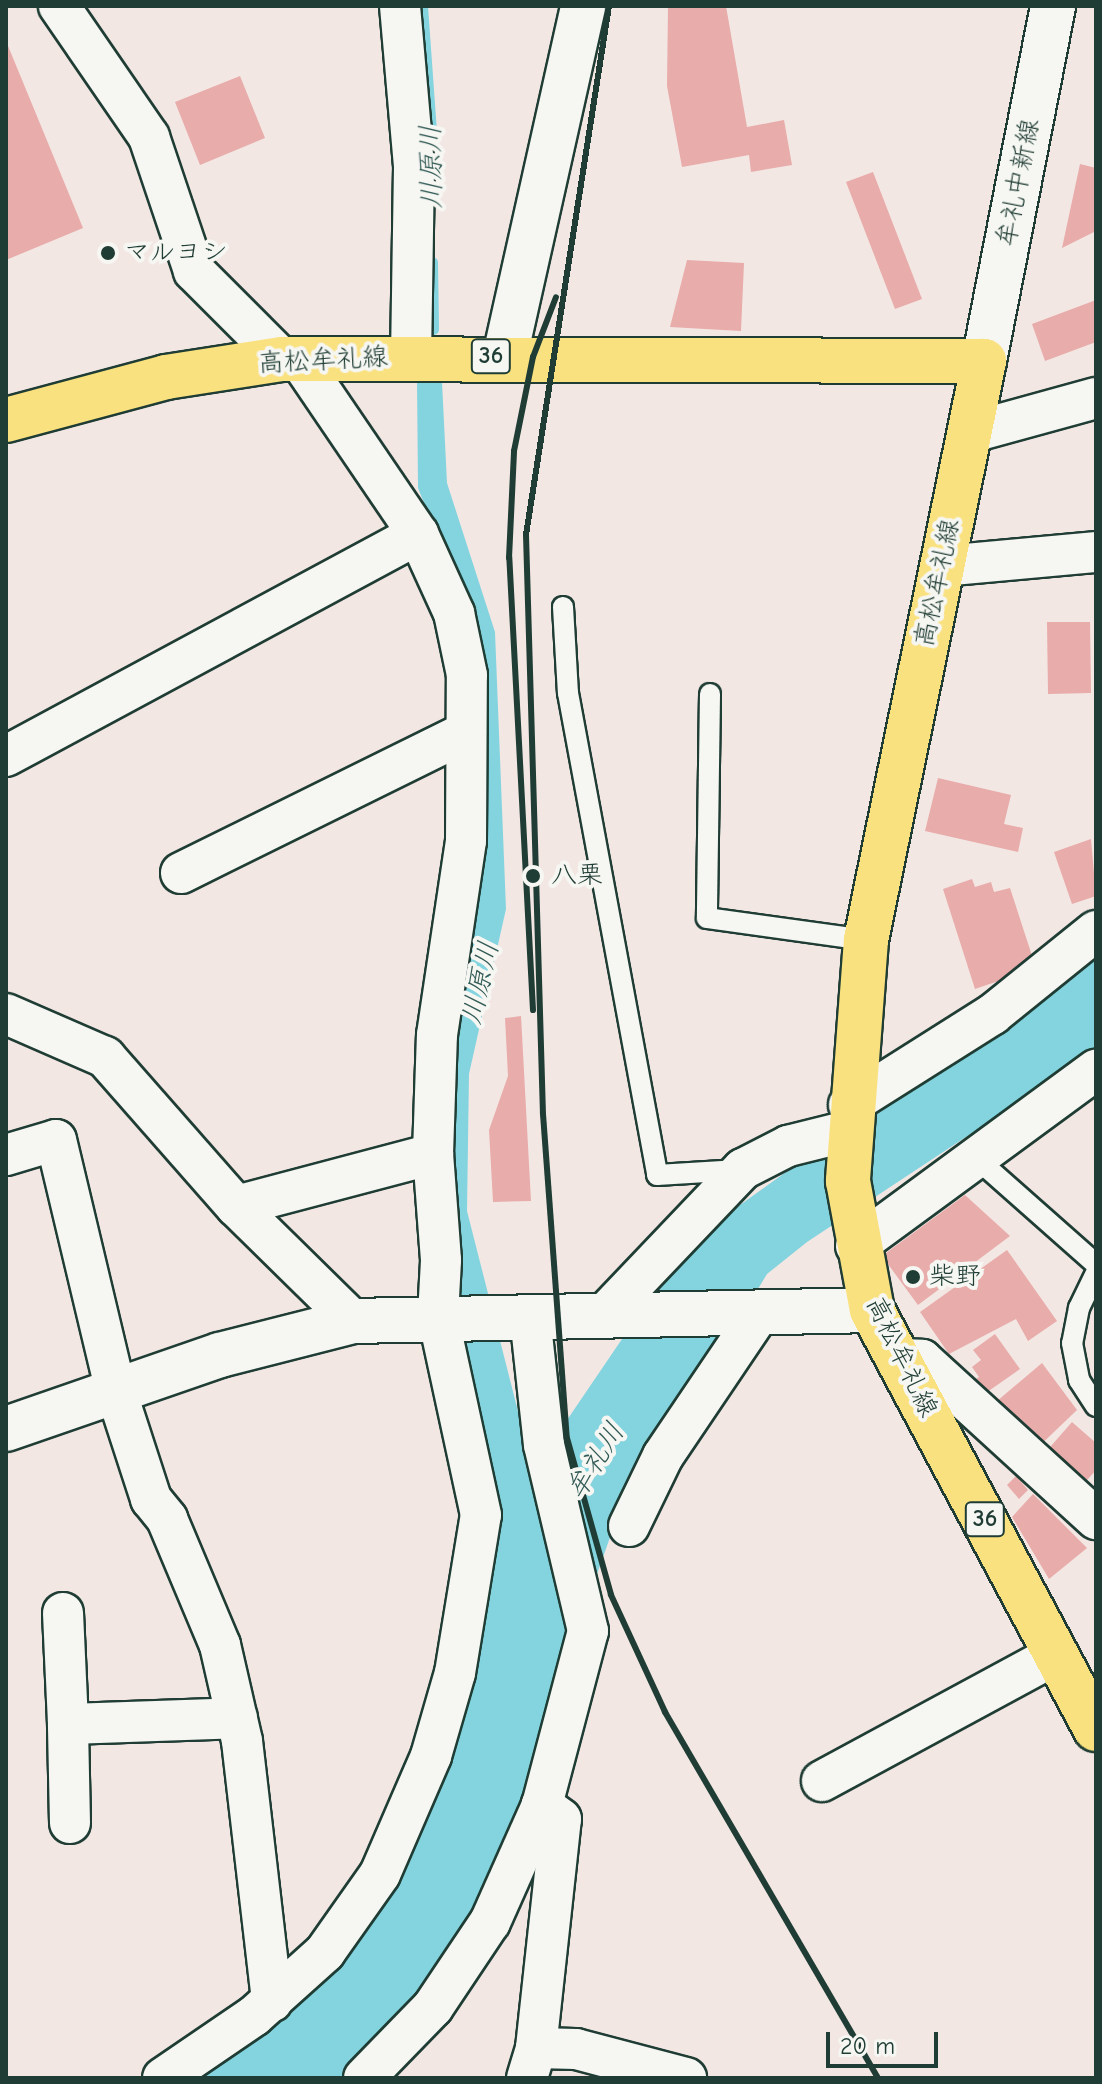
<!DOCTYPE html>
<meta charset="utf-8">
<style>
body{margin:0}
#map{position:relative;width:1102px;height:2084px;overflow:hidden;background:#f3e7e4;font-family:"Comic Neue","Klee One",sans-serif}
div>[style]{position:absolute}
.water>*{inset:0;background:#84d4df}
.stream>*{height:11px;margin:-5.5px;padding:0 5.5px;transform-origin:5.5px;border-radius:5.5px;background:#84d4df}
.building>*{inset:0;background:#e8acaa}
.roads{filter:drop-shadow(2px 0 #1f3d34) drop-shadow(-2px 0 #1f3d34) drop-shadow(0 2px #1f3d34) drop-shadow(0 -2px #1f3d34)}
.lane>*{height:20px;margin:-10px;padding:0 10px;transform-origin:10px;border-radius:10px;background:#f6f6f2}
.street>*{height:40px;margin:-20px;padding:0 20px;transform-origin:20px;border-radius:20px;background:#f6f6f2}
.secondary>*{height:44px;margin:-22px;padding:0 22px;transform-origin:22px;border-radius:22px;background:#f6f6f2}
.primary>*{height:44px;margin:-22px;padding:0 22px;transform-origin:22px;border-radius:22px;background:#fae180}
.rail>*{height:6px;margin:-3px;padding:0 3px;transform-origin:3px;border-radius:3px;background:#1f3d34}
.dots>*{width:22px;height:22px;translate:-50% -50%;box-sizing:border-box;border:4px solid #f6f6f2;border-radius:50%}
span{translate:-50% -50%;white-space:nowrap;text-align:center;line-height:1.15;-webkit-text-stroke:8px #f6f6f2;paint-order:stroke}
.shield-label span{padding:2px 6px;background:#f6f6f2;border:2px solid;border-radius:6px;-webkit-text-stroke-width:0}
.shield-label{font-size:24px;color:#1f3d34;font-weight:700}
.street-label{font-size:26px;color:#1f3d34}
.poi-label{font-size:26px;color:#1f3d34}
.left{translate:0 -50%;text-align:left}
.water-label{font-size:28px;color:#335b56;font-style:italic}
.frame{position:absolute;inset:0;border:8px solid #1f3d34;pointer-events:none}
.scale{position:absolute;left:826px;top:2032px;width:112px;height:36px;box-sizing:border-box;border:4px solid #1f3d34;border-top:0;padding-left:10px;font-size:24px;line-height:28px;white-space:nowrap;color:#1f3d34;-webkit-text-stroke:6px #f6f6f2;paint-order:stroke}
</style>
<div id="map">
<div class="water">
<div style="clip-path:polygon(417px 381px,442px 382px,447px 483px,495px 632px,506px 909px,469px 1074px,467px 1211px,533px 1470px,673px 1264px,705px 1230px,1096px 950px,1096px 1051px,807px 1242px,767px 1274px,613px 1529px,575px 1636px,540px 1784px,492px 1887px,437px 1974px,346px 2078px,198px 2078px,290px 2005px,458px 1720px,463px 1363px,453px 1242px,448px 563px,418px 488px)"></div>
</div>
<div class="stream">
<div style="left:422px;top:6px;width:127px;rotate:85.9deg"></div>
<div style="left:432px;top:262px;width:67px;rotate:89.1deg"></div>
</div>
<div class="building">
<div style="clip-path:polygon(668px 6px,726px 6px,747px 127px,784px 120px,792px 165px,751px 172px,749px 155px,682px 167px,667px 86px)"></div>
<div style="clip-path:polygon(6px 41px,83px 228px,6px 260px)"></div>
<div style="clip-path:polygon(240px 76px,265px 138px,200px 165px,175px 102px)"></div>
<div style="clip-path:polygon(1080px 164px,1096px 168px,1096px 231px,1062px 248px)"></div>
<div style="clip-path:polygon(873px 172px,922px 299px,895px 309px,846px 182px)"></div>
<div style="clip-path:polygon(687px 260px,744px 263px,741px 331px,670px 327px)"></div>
<div style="clip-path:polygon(1096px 300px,1096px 342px,1045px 361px,1032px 324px)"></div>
<div style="clip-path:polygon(1047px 622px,1090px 622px,1091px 693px,1048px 694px)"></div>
<div style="clip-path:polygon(938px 778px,1011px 795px,1004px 824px,1023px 828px,1018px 852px,925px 831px)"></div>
<div style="clip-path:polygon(1091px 839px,1096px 896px,1072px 904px,1054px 852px)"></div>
<div style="clip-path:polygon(972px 879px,975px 887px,991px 882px,994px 892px,1010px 888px,1036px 968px,975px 989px,943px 889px)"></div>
<div style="clip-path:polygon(521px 1016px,531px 1201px,493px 1202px,489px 1130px,508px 1076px,505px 1018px)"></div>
<div style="clip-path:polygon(965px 1195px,1010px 1236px,918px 1305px,882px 1256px)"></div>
<div style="clip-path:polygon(1007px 1250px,1057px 1321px,1028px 1341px,1016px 1319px,949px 1354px,920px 1312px)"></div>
<div style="clip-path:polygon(995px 1334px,1020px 1369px,980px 1397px,970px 1383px,979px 1377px,972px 1367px,981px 1360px,973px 1350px)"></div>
<div style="clip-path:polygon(1042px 1363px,1077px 1410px,1033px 1452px,990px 1407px)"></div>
<div style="clip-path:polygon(1072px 1422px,1096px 1443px,1096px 1470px,1081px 1487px,1044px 1454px)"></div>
<div style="clip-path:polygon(1016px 1476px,1028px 1490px,1019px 1499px,1007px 1485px)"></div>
<div style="clip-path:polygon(1033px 1494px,1087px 1548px,1049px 1579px,1012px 1517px)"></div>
</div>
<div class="roads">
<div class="lane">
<div style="left:563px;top:607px;width:86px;rotate:86.7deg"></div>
<div style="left:568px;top:693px;width:490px;rotate:79.5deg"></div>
<div style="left:657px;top:1175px;width:82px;rotate:-3.5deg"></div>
<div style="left:710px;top:694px;width:224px;rotate:90.8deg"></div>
<div style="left:707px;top:918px;width:161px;rotate:7.9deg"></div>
<div style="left:976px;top:1158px;width:160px;rotate:41.5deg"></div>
<div style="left:1096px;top:1273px;width:39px;rotate:116deg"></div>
<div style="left:1079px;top:1308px;width:36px;rotate:101deg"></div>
<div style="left:1072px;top:1343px;width:38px;rotate:79deg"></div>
<div style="left:1079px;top:1380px;width:31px;rotate:57deg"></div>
</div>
<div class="street">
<div style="left:59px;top:6px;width:159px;rotate:55.5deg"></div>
<div style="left:149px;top:137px;width:141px;rotate:71.4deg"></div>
<div style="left:194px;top:271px;width:124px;rotate:45deg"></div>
<div style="left:400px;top:6px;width:162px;rotate:85deg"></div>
<div style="left:414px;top:167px;width:190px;rotate:90.9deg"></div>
<div style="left:969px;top:433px;width:132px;rotate:-15.4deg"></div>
<div style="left:942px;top:566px;width:155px;rotate:-5.2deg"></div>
<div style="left:6px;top:756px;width:468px;rotate:-28.3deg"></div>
<div style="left:181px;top:873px;width:318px;rotate:-26.3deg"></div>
<div style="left:6px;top:1014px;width:108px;rotate:23.5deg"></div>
<div style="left:105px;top:1057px;width:198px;rotate:48.7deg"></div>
<div style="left:236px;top:1206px;width:164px;rotate:44.5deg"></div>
<div style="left:849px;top:1105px;width:170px;rotate:-32.3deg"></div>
<div style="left:993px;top:1014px;width:132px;rotate:-38.9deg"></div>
<div style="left:6px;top:1155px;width:52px;rotate:-16.7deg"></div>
<div style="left:56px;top:1140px;width:258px;rotate:76.6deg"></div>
<div style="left:116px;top:1391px;width:114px;rotate:72deg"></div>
<div style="left:151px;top:1499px;width:26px;rotate:51deg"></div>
<div style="left:167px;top:1519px;width:137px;rotate:67.2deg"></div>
<div style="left:220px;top:1645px;width:98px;rotate:77.1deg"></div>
<div style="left:242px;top:1741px;width:262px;rotate:83.4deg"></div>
<div style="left:236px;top:1206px;width:204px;rotate:-14.8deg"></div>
<div style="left:856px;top:1246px;width:298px;rotate:-36.3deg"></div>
<div style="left:601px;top:1318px;width:206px;rotate:-46.4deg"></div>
<div style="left:743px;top:1169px;width:51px;rotate:-27.1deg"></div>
<div style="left:788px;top:1146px;width:62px;rotate:-14deg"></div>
<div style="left:899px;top:1359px;width:23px;rotate:2deg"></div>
<div style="left:922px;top:1360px;width:236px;rotate:42.4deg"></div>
<div style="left:629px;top:1526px;width:78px;rotate:-64.1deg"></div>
<div style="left:663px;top:1456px;width:174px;rotate:-56deg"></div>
<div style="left:63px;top:1613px;width:111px;rotate:87.4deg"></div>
<div style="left:822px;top:1781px;width:267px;rotate:-28.4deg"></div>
<div style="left:70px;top:1823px;width:99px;rotate:-91.2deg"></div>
<div style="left:68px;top:1724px;width:169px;rotate:-2deg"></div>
<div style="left:536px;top:2048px;width:40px;rotate:1.4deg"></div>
<div style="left:576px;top:2049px;width:114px;rotate:14.8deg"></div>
<div style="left:163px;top:2078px;width:110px;rotate:-34.3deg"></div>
<div style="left:254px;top:2016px;width:96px;rotate:-42deg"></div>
<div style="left:325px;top:1952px;width:95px;rotate:-54.8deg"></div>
<div style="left:380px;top:1874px;width:129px;rotate:-66.6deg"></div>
<div style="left:431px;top:1756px;width:86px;rotate:-73.9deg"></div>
<div style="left:455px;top:1673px;width:160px;rotate:-80.7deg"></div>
<div style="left:481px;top:1515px;width:204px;rotate:-102.2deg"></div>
<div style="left:438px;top:1316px;width:56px;rotate:-86.9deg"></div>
<div style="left:441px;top:1260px;width:106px;rotate:-94.3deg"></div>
<div style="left:433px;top:1154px;width:119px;rotate:-88.1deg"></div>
<div style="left:437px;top:1035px;width:196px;rotate:-81.5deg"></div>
<div style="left:466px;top:841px;width:166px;rotate:-89.7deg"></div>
<div style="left:467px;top:675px;width:63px;rotate:-101.8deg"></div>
<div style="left:454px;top:613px;width:87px;rotate:-114.5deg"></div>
<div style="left:418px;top:534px;width:207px;rotate:-124.2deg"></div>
<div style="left:364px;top:2078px;width:99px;rotate:-45.8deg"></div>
<div style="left:433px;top:2007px;width:102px;rotate:-56.2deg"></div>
<div style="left:490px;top:1922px;width:128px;rotate:-66deg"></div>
<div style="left:542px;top:1805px;width:180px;rotate:-75.2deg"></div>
<div style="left:588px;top:1631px;width:191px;rotate:-103.3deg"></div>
<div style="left:544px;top:1445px;width:129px;rotate:-96.2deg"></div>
<div style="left:527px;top:2078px;width:31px;rotate:-73deg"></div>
<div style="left:536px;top:2048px;width:230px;rotate:-83.8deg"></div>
<div style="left:561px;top:1819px;width:24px;rotate:-144deg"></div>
</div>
<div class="secondary">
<div style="left:505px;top:356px;width:359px;rotate:-77.4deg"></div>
<div style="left:984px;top:361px;width:362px;rotate:-79deg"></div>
<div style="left:6px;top:1429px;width:226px;rotate:-19.1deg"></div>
<div style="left:220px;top:1355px;width:137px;rotate:-14.3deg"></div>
<div style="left:353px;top:1321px;width:519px;rotate:-1.21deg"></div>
</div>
<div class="primary">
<div style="left:6px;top:420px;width:166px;rotate:-15deg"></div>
<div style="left:166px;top:377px;width:117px;rotate:-8.8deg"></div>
<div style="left:282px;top:359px;width:702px;rotate:0.16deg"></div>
<div style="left:984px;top:361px;width:591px;rotate:101.52deg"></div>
<div style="left:866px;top:940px;width:242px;rotate:94.3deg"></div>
<div style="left:848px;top:1181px;width:131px;rotate:79.5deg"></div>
<div style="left:872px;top:1310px;width:475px;rotate:61.9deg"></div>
</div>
</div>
<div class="rail">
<div style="left:609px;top:6px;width:535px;rotate:98.92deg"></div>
<div style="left:526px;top:535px;width:579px;rotate:88.32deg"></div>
<div style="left:543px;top:1114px;width:325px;rotate:85.8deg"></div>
<div style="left:567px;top:1438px;width:163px;rotate:74.3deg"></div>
<div style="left:611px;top:1595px;width:129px;rotate:65.2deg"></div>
<div style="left:665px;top:1712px;width:423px;rotate:59.8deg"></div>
<div style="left:533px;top:1010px;width:453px;rotate:-93deg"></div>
<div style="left:509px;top:558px;width:107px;rotate:-87.3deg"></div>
<div style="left:514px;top:451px;width:96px;rotate:-78.6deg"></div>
<div style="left:533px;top:357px;width:64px;rotate:-69deg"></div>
</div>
<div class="dots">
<div style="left:108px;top:253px;background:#1f3d34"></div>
<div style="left:533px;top:876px;background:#1f3d34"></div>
<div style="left:913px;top:1277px;background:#1f3d34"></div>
</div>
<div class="shield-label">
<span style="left:491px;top:356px">36</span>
<span style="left:985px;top:1519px">36</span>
</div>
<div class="street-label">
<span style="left:1019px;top:183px;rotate:-79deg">牟礼中新線</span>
<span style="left:323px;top:361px;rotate:-3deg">高松牟礼線</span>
<span style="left:938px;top:583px;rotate:-78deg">高松牟礼線</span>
<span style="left:901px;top:1357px;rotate:64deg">高松牟礼線</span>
</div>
<div class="poi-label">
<span class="left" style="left:124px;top:253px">マルヨシ</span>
<span class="left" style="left:551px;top:876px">八栗</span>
<span class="left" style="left:929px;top:1277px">柴野</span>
</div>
<div class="water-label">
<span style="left:431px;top:167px;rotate:-91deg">川原川</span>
<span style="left:480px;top:983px;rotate:-77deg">川原川</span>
<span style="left:595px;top:1461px;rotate:-58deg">牟礼川</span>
</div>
<div class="frame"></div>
<div class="scale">20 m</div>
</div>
